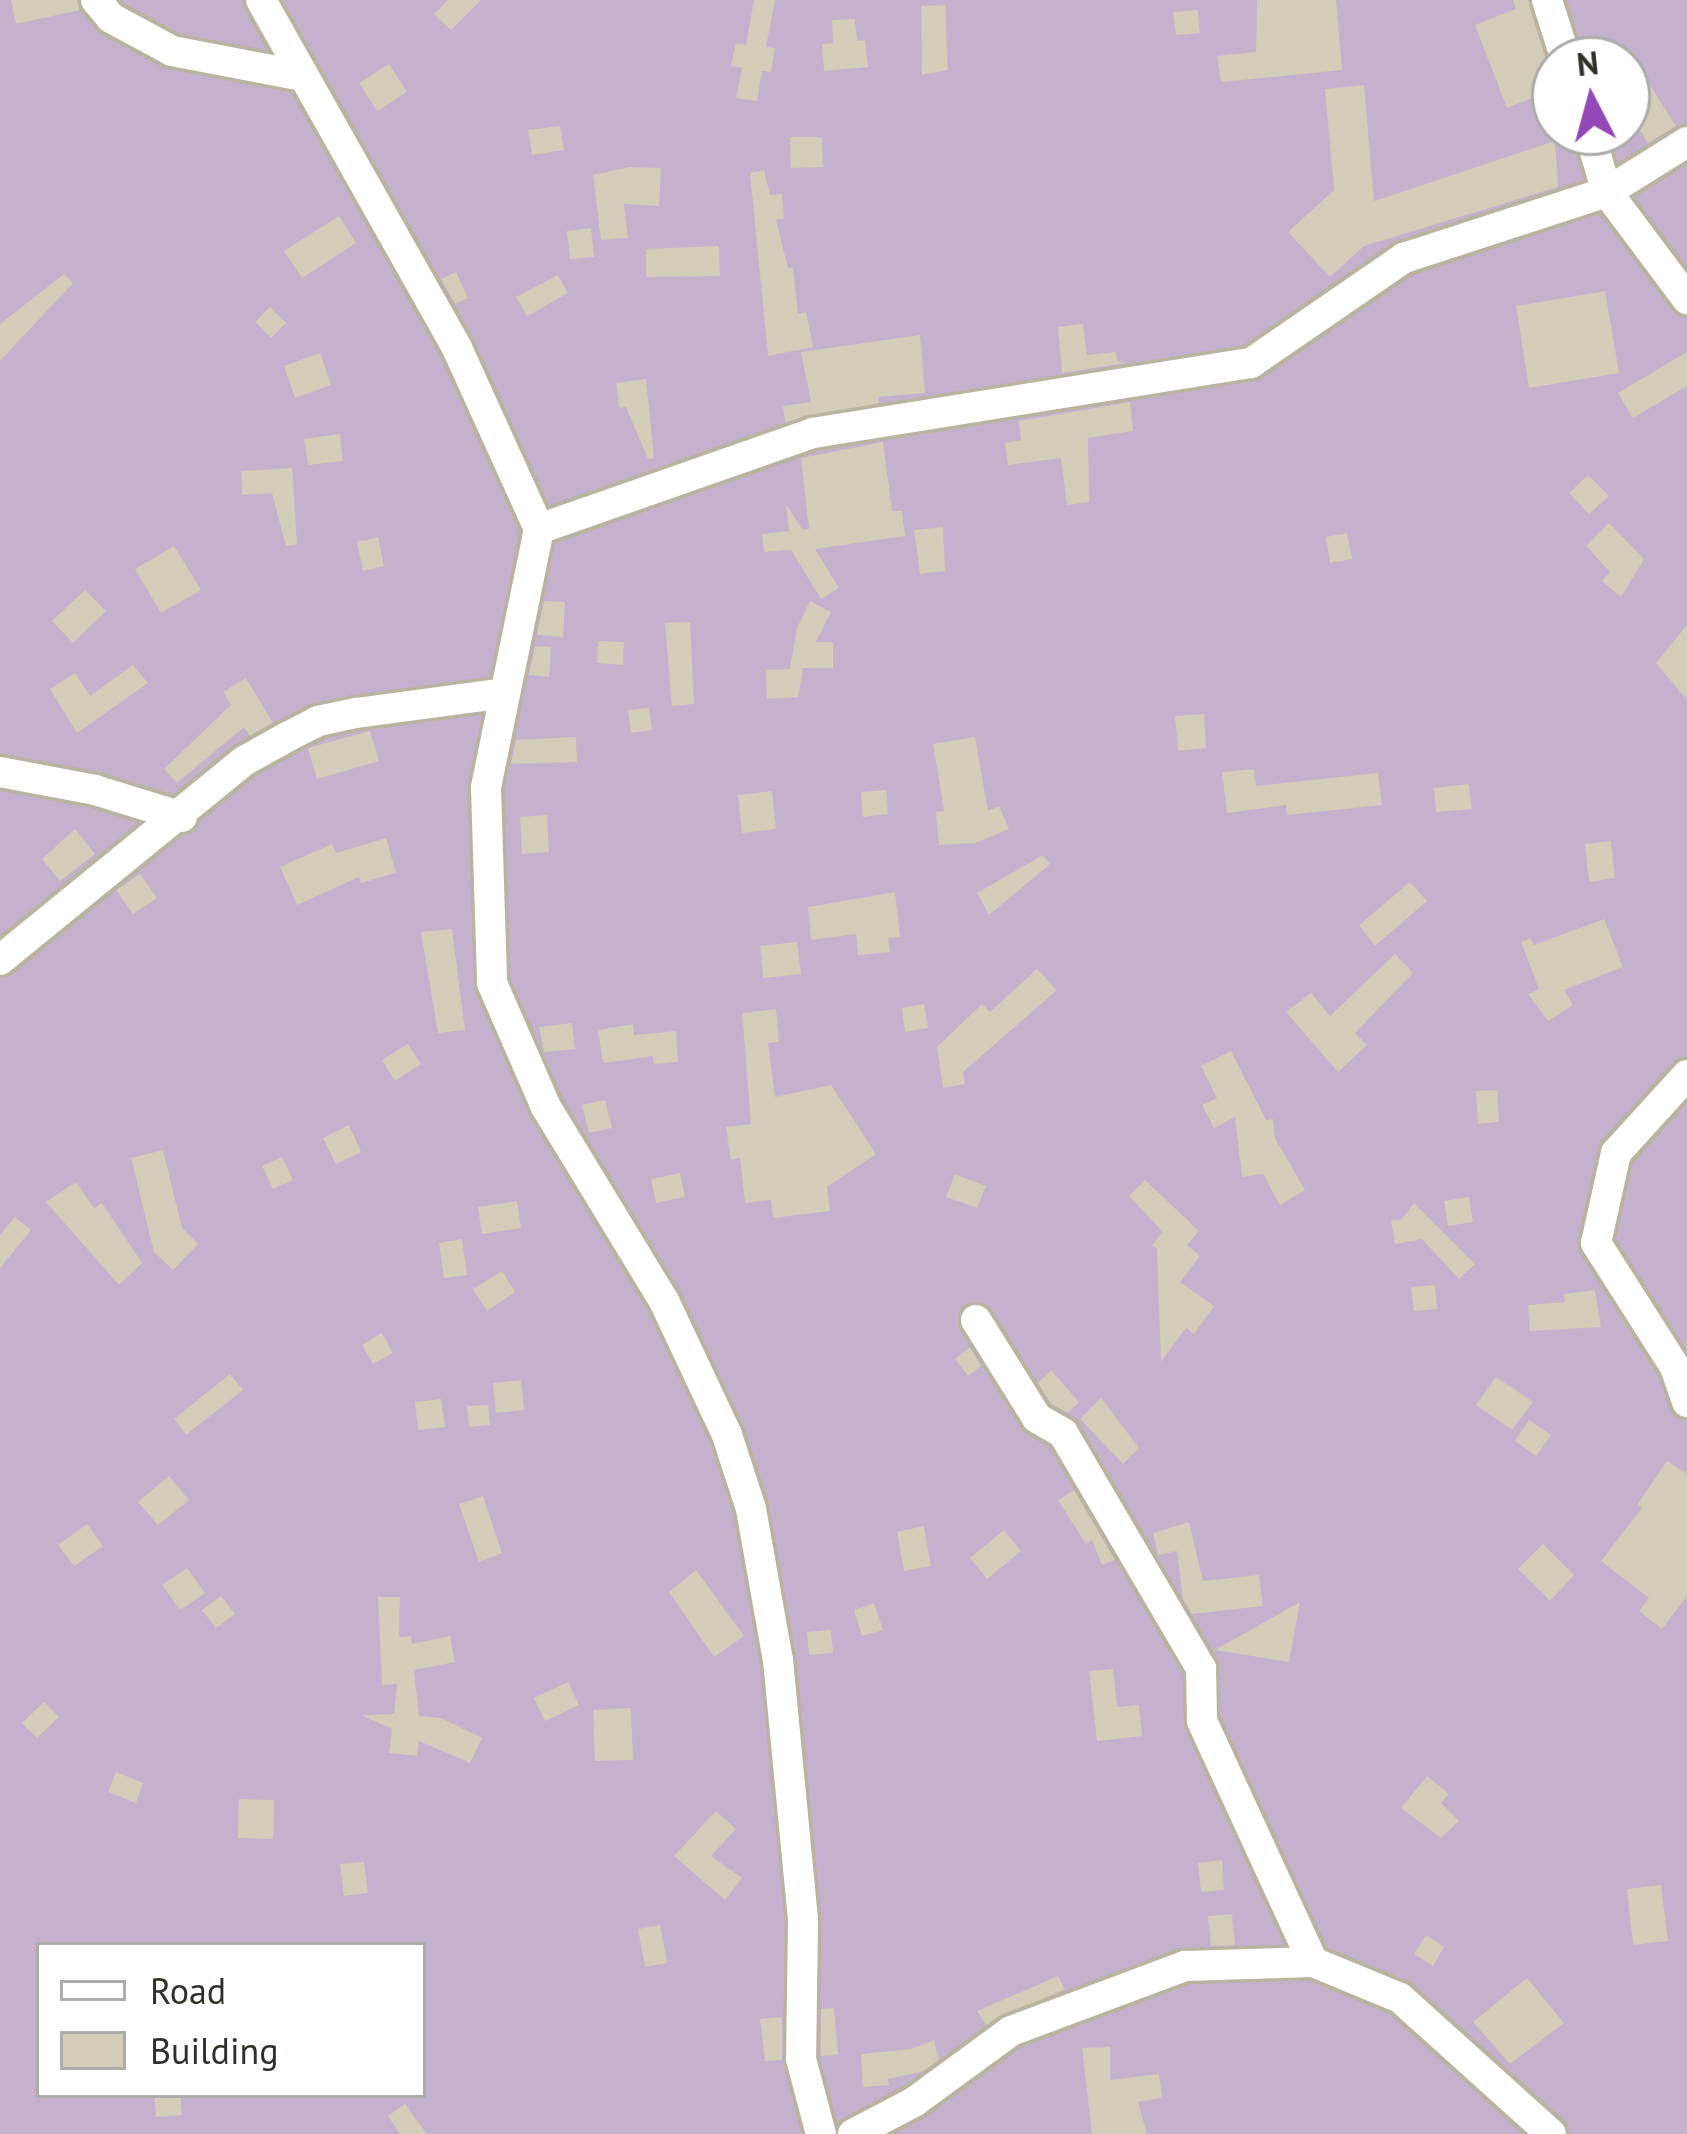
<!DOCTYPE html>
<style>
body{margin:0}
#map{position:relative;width:1687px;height:2134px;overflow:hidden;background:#fefcf4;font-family:"PT Sans",sans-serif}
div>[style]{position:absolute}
.forest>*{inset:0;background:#c3b1cd}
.building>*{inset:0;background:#d3cdb9}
.roads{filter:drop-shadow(3px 0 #b9b3a0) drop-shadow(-3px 0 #b9b3a0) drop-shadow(0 3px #b9b3a0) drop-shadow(0 -3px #b9b3a0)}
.street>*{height:30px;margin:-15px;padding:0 15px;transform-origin:15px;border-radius:15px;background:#fff}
span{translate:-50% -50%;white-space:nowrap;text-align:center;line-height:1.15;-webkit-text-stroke:9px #fff;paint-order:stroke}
.legend{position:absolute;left:36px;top:1942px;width:390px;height:156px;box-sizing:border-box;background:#fff;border:3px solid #adaca9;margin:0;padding:15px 21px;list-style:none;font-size:36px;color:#312f27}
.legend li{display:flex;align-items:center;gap:24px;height:60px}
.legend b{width:60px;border:3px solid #adaca9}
.north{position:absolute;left:1531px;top:36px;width:120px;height:120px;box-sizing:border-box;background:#fff;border:3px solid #adaca9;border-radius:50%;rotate:354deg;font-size:33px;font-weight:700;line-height:48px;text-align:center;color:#312f27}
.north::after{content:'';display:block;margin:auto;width:42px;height:54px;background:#9447b9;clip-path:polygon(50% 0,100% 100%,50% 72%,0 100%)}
</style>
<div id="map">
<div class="forest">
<div style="clip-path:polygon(evenodd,0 0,1687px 0,1687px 2134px,0 2134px,0 0,1555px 60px,1627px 60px,1627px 132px,1555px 132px,1555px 60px,0 0,39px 1945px,423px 1945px,423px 2095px,39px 2095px,39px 1945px)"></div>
</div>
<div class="building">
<div style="clip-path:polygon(11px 0,77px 0,80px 10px,16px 24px)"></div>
<div style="clip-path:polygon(448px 0,481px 0,451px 30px,434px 14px)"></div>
<div style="clip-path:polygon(754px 0,775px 0,766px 47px,775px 48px,771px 72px,762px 71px,757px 101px,736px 98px,742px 68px,731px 66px,736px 43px,746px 45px)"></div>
<div style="clip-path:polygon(1257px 0,1336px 0,1342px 70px,1221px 82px,1217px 56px,1256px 52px)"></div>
<div style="clip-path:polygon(1513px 0,1528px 0,1555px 89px,1507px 108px,1475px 25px,1516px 9px)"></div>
<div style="clip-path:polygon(945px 5px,948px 70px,922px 75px,921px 6px)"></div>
<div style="clip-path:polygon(1198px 10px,1200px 33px,1176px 35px,1173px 12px)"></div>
<div style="clip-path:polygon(855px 19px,857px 41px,865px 40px,868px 67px,824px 71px,822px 44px,833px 43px,832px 20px)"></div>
<div style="clip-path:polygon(1627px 49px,1676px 126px,1648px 143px,1627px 109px)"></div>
<div style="clip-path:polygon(389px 64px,407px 92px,377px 111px,359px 83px)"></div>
<div style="clip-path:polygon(1364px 85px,1374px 201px,1555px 141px,1558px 187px,1364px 246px,1330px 277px,1288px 232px,1334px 190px,1325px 89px)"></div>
<div style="clip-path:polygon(560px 126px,564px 150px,532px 155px,528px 130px)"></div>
<div style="clip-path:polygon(790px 137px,822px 137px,823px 167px,791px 168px)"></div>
<div style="clip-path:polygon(629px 167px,661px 168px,659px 206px,624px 204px,628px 238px,601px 240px,593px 175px)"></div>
<div style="clip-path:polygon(764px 170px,770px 195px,782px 194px,784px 219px,776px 220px,788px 268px,793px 267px,798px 314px,806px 312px,813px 347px,768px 356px,750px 173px)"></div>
<div style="clip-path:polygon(339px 216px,356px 243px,302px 278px,284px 251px)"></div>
<div style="clip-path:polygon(591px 228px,594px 257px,570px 259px,567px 231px)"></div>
<div style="clip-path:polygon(719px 246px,720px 276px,646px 277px,646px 249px)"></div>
<div style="clip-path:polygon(456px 272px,468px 298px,455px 304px,441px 279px)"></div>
<div style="clip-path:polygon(64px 274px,73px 283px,0 361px,0 324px)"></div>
<div style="clip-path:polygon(558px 275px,568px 293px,527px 316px,516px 297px)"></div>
<div style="clip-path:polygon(1605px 291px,1619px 373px,1529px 388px,1516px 306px)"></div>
<div style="clip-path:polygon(270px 307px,286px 323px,271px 338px,255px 322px)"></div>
<div style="clip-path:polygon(1083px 324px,1087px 355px,1116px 352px,1117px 361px,1126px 363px,1062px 373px,1058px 327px)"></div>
<div style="clip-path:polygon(920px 335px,925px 393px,878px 397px,879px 403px,785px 422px,783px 406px,811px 402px,801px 352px)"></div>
<div style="clip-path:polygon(1687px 352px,1687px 386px,1633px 418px,1618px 393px)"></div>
<div style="clip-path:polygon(320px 353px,331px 385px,295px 398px,284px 366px)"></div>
<div style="clip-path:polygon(646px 379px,654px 458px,648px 459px,626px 407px,619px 408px,616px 383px)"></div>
<div style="clip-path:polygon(1130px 402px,1133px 431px,1088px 438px,1089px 502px,1067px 505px,1061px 458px,1008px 465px,1005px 443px,1021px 440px,1019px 421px)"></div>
<div style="clip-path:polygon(340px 434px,343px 461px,308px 465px,304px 439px)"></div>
<div style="clip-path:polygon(883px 442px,892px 511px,902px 511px,905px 536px,815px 549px,839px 588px,821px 599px,791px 550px,764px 552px,762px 534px,789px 531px,786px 504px,802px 529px,809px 529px,801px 458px)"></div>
<div style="clip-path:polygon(292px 468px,297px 544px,286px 546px,272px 493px,242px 495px,241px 471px)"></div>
<div style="clip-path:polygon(1588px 475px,1609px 496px,1589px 514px,1569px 493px)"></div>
<div style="clip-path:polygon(1609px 523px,1644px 559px,1621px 597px,1602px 581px,1610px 572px,1586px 546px)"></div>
<div style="clip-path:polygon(943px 527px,945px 571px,920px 574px,914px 530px)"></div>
<div style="clip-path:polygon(1347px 533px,1352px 559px,1330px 563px,1326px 537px)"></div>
<div style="clip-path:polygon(378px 537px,384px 566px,363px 571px,357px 542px)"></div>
<div style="clip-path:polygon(174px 546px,201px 590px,161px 613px,135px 569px)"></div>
<div style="clip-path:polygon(85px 590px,106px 611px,73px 643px,52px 621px)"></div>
<div style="clip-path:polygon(544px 601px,565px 602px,563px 637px,537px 635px)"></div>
<div style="clip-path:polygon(810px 601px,831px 612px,816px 642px,833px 642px,833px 668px,803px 668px,798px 697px,767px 699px,766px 670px,790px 669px,797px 628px)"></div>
<div style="clip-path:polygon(690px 622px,694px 704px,672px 706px,665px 623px)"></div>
<div style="clip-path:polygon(1687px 625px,1687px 700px,1656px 663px)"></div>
<div style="clip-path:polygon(598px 641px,624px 642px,623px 665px,597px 663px)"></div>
<div style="clip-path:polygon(535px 646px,551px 647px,549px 677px,529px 675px)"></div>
<div style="clip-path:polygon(133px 665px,148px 683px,77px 733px,50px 689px,75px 673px,90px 696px)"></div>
<div style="clip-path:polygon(246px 678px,273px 723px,250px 736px,244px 727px,177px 783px,164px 769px,231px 705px,223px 692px)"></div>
<div style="clip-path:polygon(649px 708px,652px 730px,631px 733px,628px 710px)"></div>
<div style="clip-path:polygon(1204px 714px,1206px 748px,1178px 751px,1175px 716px)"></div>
<div style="clip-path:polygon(370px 731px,379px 761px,317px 779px,308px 748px)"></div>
<div style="clip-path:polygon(576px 737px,577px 762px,511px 764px,516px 740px)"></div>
<div style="clip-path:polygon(975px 737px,988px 811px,999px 806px,1009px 829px,975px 843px,939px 845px,936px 812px,944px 811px,933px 744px)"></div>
<div style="clip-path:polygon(1254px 769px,1256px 786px,1378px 773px,1382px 805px,1287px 815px,1286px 805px,1227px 813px,1222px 772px)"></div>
<div style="clip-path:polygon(1469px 784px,1472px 809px,1436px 812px,1434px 788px)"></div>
<div style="clip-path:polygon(886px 790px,888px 814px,863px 817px,861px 792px)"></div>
<div style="clip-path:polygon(772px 791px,776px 829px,742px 833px,738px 795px)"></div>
<div style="clip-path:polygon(547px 815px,549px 852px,522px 854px,520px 817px)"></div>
<div style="clip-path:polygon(75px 829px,95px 854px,60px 881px,42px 859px)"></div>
<div style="clip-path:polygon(386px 838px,396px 873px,361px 883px,359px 877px,297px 905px,280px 867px,332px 844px,336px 853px)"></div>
<div style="clip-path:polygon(1611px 841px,1615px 878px,1589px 882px,1585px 844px)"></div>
<div style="clip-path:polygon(1043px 855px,1050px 864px,989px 915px,977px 893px)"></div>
<div style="clip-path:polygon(140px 874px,157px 898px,133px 914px,116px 890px)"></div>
<div style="clip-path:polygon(1410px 882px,1427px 901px,1375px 946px,1359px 925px)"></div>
<div style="clip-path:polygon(895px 892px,900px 937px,888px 938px,890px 952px,858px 955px,856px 934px,811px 940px,808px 907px)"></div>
<div style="clip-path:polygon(1604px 919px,1623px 967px,1564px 990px,1573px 1005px,1548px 1021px,1528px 994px,1539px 989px,1521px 942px,1530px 938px,1534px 945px)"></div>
<div style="clip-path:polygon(452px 929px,465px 1030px,438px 1033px,421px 932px)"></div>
<div style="clip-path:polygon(797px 942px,801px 974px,763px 978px,760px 946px)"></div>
<div style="clip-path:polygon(1395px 954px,1413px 973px,1355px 1033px,1367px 1045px,1338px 1072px,1286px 1012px,1311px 993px,1330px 1016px)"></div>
<div style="clip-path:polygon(1037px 969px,1057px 990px,963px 1072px,965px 1084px,943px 1088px,937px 1047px,982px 1004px,990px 1012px)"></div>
<div style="clip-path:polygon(924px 1004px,928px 1028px,905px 1032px,902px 1008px)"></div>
<div style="clip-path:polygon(776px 1009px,779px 1042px,768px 1043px,775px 1097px,831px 1085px,876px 1154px,827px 1187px,830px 1211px,773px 1218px,771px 1200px,745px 1203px,740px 1158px,731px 1160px,726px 1127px,751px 1124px,742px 1013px)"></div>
<div style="clip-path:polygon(572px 1023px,575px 1049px,544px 1052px,539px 1027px)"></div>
<div style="clip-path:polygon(633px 1024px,634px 1035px,676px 1031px,678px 1062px,654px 1064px,653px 1056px,603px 1063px,598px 1030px)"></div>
<div style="clip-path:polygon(408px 1044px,421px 1064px,395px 1081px,382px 1060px)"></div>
<div style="clip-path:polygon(1231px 1051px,1266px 1120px,1273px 1119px,1275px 1138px,1305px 1190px,1280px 1205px,1263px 1174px,1242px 1177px,1235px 1117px,1214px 1128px,1202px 1105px,1217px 1098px,1201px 1066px)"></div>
<div style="clip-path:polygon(1497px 1090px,1499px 1122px,1478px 1124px,1476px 1091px)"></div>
<div style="clip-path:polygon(605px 1100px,612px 1128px,589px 1133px,582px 1105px)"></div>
<div style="clip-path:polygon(349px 1125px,361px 1152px,336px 1164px,323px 1138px)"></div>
<div style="clip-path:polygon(163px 1150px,182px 1228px,198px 1244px,173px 1270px,154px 1252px,131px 1158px)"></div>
<div style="clip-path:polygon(282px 1157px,293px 1180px,273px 1189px,262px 1166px)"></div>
<div style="clip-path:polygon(680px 1173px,685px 1197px,656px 1203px,651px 1179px)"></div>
<div style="clip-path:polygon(955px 1174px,986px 1186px,977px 1208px,946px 1197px)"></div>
<div style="clip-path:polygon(1145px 1180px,1199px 1231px,1187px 1245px,1200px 1256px,1180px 1282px,1214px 1306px,1194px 1334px,1186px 1328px,1161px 1362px,1157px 1249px,1152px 1245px,1163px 1232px,1129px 1196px)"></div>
<div style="clip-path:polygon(76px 1182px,94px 1208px,102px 1203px,142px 1263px,119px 1285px,46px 1202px)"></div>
<div style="clip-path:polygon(1469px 1197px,1473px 1222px,1448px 1226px,1444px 1201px)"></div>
<div style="clip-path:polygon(517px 1201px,521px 1228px,482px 1234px,478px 1207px)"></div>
<div style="clip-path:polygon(1414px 1203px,1475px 1264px,1459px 1279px,1422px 1239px,1395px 1244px,1391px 1221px,1402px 1219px)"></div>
<div style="clip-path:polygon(15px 1217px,31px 1230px,0 1268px,0 1235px)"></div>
<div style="clip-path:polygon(462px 1239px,467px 1275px,444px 1278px,439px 1243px)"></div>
<div style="clip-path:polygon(502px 1271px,515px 1292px,487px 1311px,473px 1289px)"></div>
<div style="clip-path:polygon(1435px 1285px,1437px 1309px,1414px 1311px,1411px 1287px)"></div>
<div style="clip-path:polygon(1595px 1290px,1601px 1327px,1530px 1331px,1528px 1305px,1565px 1302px,1564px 1294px)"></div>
<div style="clip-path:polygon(382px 1333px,393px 1353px,373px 1364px,362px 1345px)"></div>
<div style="clip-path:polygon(970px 1347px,981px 1366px,968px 1376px,955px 1359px)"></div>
<div style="clip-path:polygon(1051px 1370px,1079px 1402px,1068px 1413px,1051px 1404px,1038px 1383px)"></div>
<div style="clip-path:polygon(230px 1374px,243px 1390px,186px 1435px,174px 1419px)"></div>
<div style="clip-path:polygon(1496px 1377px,1533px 1402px,1512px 1430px,1476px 1405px)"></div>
<div style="clip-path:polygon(521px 1380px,524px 1410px,496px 1413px,493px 1383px)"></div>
<div style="clip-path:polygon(1101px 1398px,1139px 1448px,1123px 1464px,1080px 1419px)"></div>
<div style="clip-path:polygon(441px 1399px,445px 1427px,418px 1430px,415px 1402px)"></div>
<div style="clip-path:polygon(488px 1405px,490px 1425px,469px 1427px,467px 1406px)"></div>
<div style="clip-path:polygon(1529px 1420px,1551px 1435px,1536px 1456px,1515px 1441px)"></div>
<div style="clip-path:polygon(1667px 1461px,1687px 1474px,1687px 1596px,1662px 1629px,1639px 1611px,1649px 1598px,1601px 1561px,1642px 1508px,1637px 1505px)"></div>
<div style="clip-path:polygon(169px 1476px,189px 1500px,158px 1525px,138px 1502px)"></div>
<div style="clip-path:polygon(1074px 1490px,1115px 1560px,1102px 1565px,1092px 1540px,1086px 1544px,1058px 1500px)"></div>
<div style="clip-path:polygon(483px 1496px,502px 1553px,479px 1562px,459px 1504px)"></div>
<div style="clip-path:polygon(1189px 1522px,1203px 1581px,1259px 1575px,1263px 1606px,1192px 1614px,1183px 1599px,1177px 1551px,1158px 1555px,1153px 1533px)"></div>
<div style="clip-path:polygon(87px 1524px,103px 1546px,74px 1566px,58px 1545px)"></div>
<div style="clip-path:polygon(924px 1526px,931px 1566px,904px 1571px,897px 1532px)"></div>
<div style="clip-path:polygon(1004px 1530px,1021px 1551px,987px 1579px,970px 1558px)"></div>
<div style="clip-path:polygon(1543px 1544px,1574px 1575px,1550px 1601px,1518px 1569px)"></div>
<div style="clip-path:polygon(187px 1568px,205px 1593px,180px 1610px,162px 1585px)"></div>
<div style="clip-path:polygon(696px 1570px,744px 1636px,714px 1657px,669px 1592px)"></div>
<div style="clip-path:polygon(221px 1596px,235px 1614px,216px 1628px,202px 1610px)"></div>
<div style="clip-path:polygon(378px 1597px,400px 1597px,399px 1637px,411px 1636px,412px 1644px,450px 1636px,455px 1662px,414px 1670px,419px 1716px,441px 1718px,482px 1738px,470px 1763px,419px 1741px,417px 1756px,389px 1753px,392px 1729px,361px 1715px,394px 1714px,397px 1684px,382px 1685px)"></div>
<div style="clip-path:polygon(1300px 1602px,1289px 1662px,1215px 1650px)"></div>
<div style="clip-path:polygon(874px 1603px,883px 1630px,862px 1636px,854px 1610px)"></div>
<div style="clip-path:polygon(831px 1630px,833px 1653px,809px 1655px,807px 1632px)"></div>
<div style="clip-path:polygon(1113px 1669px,1117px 1707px,1139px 1705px,1142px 1736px,1097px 1741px,1089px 1671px)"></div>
<div style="clip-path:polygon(568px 1682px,579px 1705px,545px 1721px,534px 1698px)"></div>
<div style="clip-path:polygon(44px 1702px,59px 1717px,37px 1738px,22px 1723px)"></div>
<div style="clip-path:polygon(631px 1708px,633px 1760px,595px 1761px,593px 1710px)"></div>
<div style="clip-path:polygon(116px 1772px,143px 1783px,136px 1803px,108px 1792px)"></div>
<div style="clip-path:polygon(1427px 1776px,1449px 1794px,1441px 1803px,1459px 1821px,1441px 1838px,1401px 1808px)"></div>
<div style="clip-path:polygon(239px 1799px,274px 1800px,273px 1839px,238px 1838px)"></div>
<div style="clip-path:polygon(716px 1811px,736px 1829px,711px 1856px,742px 1878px,725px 1900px,674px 1856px)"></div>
<div style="clip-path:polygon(1222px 1860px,1224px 1890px,1201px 1892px,1198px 1863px)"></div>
<div style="clip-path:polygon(364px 1862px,368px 1893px,344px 1896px,340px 1864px)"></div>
<div style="clip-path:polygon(1661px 1885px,1668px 1941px,1633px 1945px,1627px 1889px)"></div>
<div style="clip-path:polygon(1232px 1914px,1235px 1945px,1211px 1946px,1208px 1916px)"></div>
<div style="clip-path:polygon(660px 1925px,667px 1963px,645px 1967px,638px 1929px)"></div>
<div style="clip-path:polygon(1426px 1935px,1444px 1947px,1433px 1966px,1414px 1954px)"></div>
<div style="clip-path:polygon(1058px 1976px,1065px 1989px,986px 2025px,977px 2011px)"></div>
<div style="clip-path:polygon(1527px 1978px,1564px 2023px,1510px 2064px,1473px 2022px)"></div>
<div style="clip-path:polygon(834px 2008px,838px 2055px,821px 2056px,821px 2009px)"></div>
<div style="clip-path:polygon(782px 2017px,782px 2060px,765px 2061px,760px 2019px)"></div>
<div style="clip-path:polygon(934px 2040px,939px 2060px,924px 2071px,888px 2079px,889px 2085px,863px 2087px,861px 2054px,911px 2049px)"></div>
<div style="clip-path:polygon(1110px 2047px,1110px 2080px,1159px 2074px,1162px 2098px,1138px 2102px,1147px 2134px,1092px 2134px,1082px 2048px)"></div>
<div style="clip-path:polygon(154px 2095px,180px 2095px,182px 2115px,156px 2117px)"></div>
<div style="clip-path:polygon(405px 2104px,427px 2134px,400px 2134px,388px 2116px)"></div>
</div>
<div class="roads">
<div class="street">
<div style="left:96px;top:0;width:23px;rotate:50deg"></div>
<div style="left:111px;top:18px;width:69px;rotate:28.4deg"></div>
<div style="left:172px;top:51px;width:133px;rotate:10.8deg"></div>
<div style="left:261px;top:0;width:399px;rotate:60.6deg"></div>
<div style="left:457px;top:348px;width:199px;rotate:65.6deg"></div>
<div style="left:539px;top:529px;width:264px;rotate:101.6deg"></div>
<div style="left:486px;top:788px;width:195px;rotate:88.2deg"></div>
<div style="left:492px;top:983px;width:135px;rotate:66.5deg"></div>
<div style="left:546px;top:1107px;width:227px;rotate:58.7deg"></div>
<div style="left:664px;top:1301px;width:148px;rotate:64.8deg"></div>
<div style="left:727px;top:1435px;width:78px;rotate:72deg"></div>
<div style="left:751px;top:1509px;width:153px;rotate:79.9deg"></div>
<div style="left:778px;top:1660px;width:262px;rotate:84.5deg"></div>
<div style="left:803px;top:1921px;width:138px;rotate:90.8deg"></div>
<div style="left:801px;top:2059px;width:78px;rotate:75.1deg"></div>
<div style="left:1547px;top:0;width:63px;rotate:72.4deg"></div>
<div style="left:1589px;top:132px;width:63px;rotate:73.3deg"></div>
<div style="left:1607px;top:192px;width:134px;rotate:53.2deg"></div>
<div style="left:539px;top:529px;width:290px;rotate:-19.3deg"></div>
<div style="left:813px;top:433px;width:444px;rotate:-9.1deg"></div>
<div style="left:1251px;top:363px;width:186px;rotate:-34.5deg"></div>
<div style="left:1404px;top:258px;width:213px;rotate:-18deg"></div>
<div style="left:1607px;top:192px;width:94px;rotate:-32deg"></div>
<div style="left:0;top:772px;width:97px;rotate:10.7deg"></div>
<div style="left:95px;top:790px;width:91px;rotate:17.2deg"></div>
<div style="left:0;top:960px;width:315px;rotate:-39.2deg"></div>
<div style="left:244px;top:761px;width:49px;rotate:-29.2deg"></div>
<div style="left:287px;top:737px;width:35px;rotate:-27deg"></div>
<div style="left:318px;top:721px;width:39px;rotate:-12deg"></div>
<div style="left:356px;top:713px;width:150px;rotate:-7.6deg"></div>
<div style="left:1687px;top:1075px;width:105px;rotate:132.3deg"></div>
<div style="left:1616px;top:1153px;width:92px;rotate:102.5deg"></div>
<div style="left:1596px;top:1243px;width:147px;rotate:57.5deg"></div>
<div style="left:1675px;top:1367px;width:37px;rotate:71deg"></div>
<div style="left:976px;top:1320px;width:115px;rotate:58.1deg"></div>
<div style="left:1037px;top:1418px;width:30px;rotate:30deg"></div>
<div style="left:1063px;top:1433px;width:273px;rotate:59.6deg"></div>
<div style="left:1201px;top:1668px;width:53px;rotate:88.9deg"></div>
<div style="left:1202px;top:1721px;width:265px;rotate:65.3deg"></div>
<div style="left:853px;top:2134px;width:69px;rotate:-27.7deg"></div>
<div style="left:914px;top:2102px;width:120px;rotate:-36.2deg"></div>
<div style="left:1011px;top:2031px;width:186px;rotate:-20.5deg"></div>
<div style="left:1185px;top:1966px;width:128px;rotate:-1.8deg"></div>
<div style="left:1313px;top:1962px;width:94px;rotate:22.5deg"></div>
<div style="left:1400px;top:1998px;width:203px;rotate:42deg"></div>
</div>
</div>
<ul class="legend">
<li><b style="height:15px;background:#fff"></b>Road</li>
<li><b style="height:33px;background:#d3cdb9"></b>Building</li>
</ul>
<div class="north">N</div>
</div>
